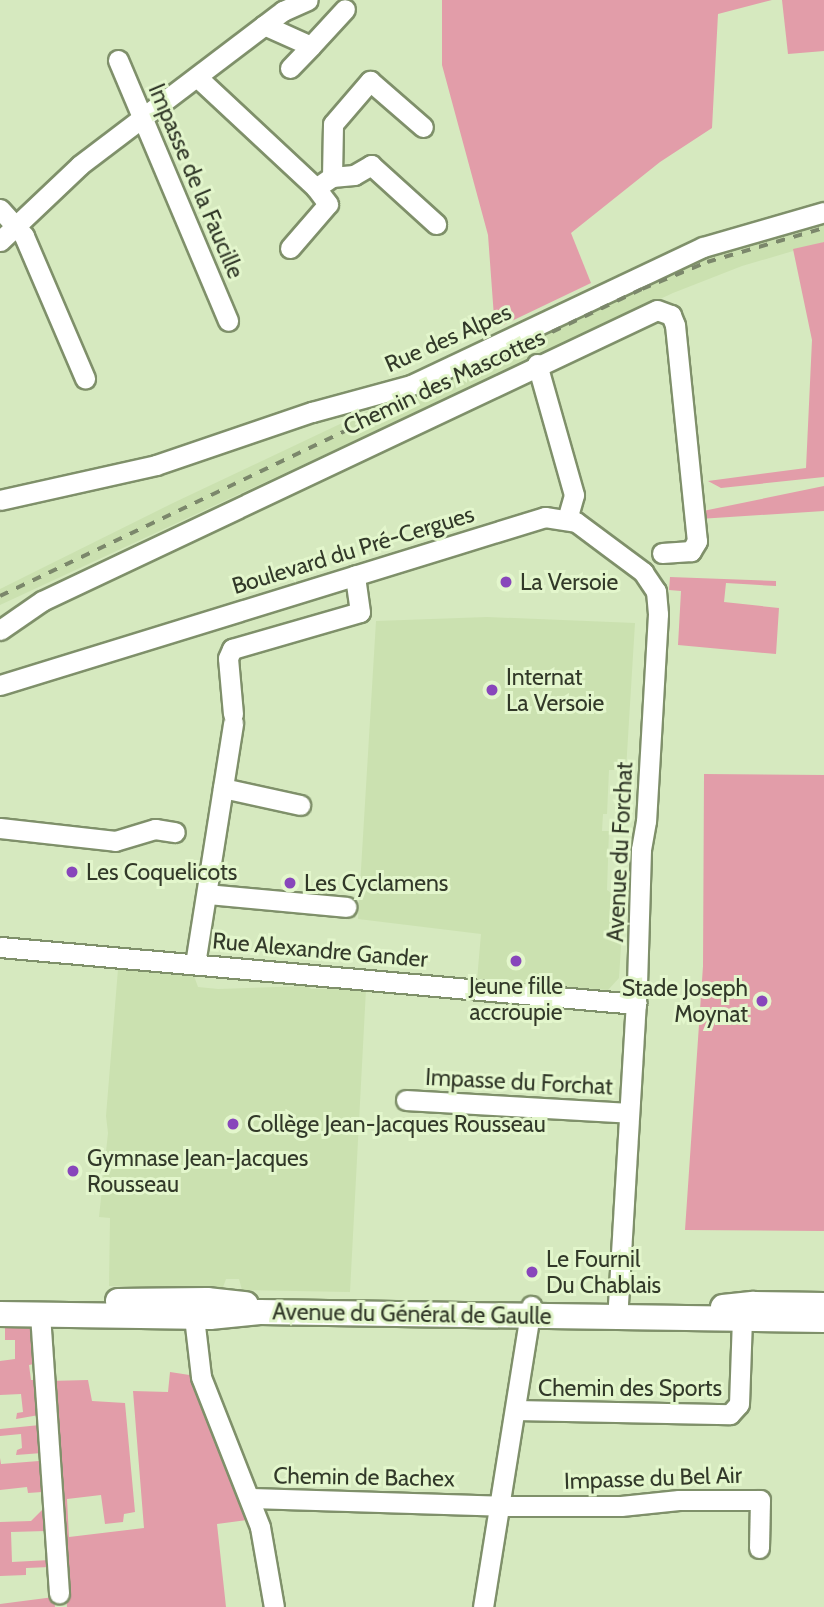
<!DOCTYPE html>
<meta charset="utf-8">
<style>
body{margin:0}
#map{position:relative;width:824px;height:1607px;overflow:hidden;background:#d6e9bf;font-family:Cabin,sans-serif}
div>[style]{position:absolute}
.built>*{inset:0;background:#cbe1b0}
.green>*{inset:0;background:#e29da9}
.roads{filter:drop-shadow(2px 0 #7f906a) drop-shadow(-2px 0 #7f906a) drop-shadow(0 2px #7f906a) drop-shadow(0 -2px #7f906a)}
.minor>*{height:19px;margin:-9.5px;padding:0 9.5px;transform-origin:9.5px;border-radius:9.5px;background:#fff}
.major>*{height:24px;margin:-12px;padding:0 12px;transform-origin:12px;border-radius:12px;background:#fff}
.rail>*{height:3.5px;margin-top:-1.75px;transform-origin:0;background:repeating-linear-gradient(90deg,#7b876b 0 9px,transparent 0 18px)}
.dots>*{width:19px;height:19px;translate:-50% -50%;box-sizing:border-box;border:4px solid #e3f6cc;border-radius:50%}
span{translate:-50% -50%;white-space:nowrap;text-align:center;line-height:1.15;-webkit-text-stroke:6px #e3f6cc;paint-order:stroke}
.street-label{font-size:23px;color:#323929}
.poi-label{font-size:23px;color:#323929}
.left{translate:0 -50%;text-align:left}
.right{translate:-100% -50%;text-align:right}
</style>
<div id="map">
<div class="built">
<div style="clip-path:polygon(824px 220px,824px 242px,742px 266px,673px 293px,0 605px,0 589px,173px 503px,676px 265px)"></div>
<div style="clip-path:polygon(487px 617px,635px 623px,626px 770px,609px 770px,607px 814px,603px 814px,602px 831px,609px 831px,607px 890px,620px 899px,624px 909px,617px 925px,622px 931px,619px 978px,608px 990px,477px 980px,481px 934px,358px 919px,376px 621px)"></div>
<div style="clip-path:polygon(118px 969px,194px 976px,198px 987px,218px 989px,308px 986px,311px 989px,366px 989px,350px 1292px,242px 1290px,239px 1279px,226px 1279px,222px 1290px,109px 1286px,110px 1218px,99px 1217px,108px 1133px,106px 1116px)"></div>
</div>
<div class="green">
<div style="clip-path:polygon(442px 0,772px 0,718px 14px,712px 128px,660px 162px,571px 233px,591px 283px,501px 326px,494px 317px,488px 235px,442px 65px)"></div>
<div style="clip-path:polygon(782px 0,824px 0,824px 51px,788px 54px)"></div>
<div style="clip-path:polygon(824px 242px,824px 477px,721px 488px,708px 481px,806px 468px,812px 340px,793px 249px)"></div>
<div style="clip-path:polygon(824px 486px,824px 511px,699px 519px,703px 511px)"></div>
<div style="clip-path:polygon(670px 577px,776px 581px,776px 586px,726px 583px,724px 602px,779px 608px,776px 654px,678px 645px,681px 591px,669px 590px)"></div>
<div style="clip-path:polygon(704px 774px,824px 775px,824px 1231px,685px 1230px,703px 966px)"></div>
<div style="clip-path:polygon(5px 1327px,32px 1327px,34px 1364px,29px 1365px,31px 1380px,36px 1380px,39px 1415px,16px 1419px,17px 1413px,23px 1412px,21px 1394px,0 1395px,0 1361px,15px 1359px,15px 1340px,5px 1340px)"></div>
<div style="clip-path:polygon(170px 1372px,196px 1376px,247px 1520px,217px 1524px,226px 1607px,67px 1607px,49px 1381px,88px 1380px,92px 1401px,125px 1403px,135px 1512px,124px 1514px,123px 1522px,105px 1524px,101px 1495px,67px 1499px,69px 1537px,144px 1528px,133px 1391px,168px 1392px)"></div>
<div style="clip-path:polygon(40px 1425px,42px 1453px,16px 1455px,17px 1450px,22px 1448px,21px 1434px,0 1436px,0 1429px)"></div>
<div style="clip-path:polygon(0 1458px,1px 1464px,39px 1461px,42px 1492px,28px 1493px,27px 1487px,0 1490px)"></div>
<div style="clip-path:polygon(44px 1508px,46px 1531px,11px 1532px,12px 1562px,50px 1560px,50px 1567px,26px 1568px,26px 1575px,0 1576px,0 1522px,31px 1521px)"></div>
<div style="clip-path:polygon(54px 1597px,55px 1607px,0 1607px,0 1604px)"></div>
</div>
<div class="roads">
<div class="minor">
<div style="left:264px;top:25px;width:51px;rotate:24.1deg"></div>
<div style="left:311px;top:46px;width:50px;rotate:-47.4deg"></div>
<div style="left:118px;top:60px;width:283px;rotate:67.1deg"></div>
<div style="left:290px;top:68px;width:30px;rotate:-46deg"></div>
<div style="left:197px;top:77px;width:163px;rotate:43deg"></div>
<div style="left:316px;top:188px;width:19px;rotate:-35deg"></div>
<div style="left:332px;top:177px;width:22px;rotate:-5deg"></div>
<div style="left:354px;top:175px;width:20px;rotate:-30deg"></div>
<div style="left:371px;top:165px;width:88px;rotate:42.2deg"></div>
<div style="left:332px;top:177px;width:53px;rotate:-88.9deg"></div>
<div style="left:333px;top:124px;width:57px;rotate:-49.3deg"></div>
<div style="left:370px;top:81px;width:70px;rotate:41deg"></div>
<div style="left:0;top:209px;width:36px;rotate:48deg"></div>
<div style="left:24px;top:236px;width:155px;rotate:66.8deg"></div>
<div style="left:0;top:241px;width:110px;rotate:-43.5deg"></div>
<div style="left:80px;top:165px;width:255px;rotate:-37.2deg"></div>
<div style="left:283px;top:11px;width:27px;rotate:-24deg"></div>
<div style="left:290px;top:248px;width:58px;rotate:-49.2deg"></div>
<div style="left:328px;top:204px;width:20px;rotate:-127deg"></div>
<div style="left:537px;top:364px;width:136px;rotate:74.2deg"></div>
<div style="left:574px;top:495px;width:25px;rotate:106deg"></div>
<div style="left:0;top:500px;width:160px;rotate:-12.6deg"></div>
<div style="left:156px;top:465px;width:165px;rotate:-18.8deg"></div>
<div style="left:312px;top:412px;width:103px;rotate:-15.3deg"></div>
<div style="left:411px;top:385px;width:323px;rotate:-25.3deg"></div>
<div style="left:703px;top:247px;width:126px;rotate:-16.1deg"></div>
<div style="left:0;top:630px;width:51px;rotate:-34.6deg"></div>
<div style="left:42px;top:601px;width:680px;rotate:-25.32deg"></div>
<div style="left:657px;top:310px;width:15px;rotate:20deg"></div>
<div style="left:671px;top:315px;width:11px;rotate:68deg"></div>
<div style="left:675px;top:325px;width:217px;rotate:84.2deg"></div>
<div style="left:697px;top:541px;width:12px;rotate:121deg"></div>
<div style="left:691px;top:551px;width:29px;rotate:176deg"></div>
<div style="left:0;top:685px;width:570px;rotate:-17.13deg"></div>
<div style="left:545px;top:517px;width:31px;rotate:9deg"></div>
<div style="left:576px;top:522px;width:84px;rotate:36.7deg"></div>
<div style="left:643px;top:572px;width:23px;rotate:56deg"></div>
<div style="left:656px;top:591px;width:23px;rotate:85deg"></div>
<div style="left:658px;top:614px;width:207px;rotate:93.3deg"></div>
<div style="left:646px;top:821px;width:29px;rotate:100deg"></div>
<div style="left:641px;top:850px;width:134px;rotate:91.7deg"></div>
<div style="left:637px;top:984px;width:333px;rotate:93.4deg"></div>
<div style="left:233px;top:714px;width:56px;rotate:-95.1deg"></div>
<div style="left:228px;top:658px;width:10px;rotate:-66deg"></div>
<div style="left:232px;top:649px;width:133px;rotate:-16.1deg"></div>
<div style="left:360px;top:612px;width:37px;rotate:-98deg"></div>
<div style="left:223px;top:788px;width:79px;rotate:12.4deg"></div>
<div style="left:0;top:828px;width:116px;rotate:6.4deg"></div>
<div style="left:115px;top:841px;width:42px;rotate:-16.7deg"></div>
<div style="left:155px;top:829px;width:20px;rotate:9deg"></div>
<div style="left:207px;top:894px;width:140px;rotate:5.3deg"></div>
<div style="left:0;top:947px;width:639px;rotate:5.12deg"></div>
<div style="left:195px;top:964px;width:244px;rotate:-81deg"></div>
<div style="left:406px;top:1100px;width:223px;rotate:3.3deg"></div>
<div style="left:40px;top:1314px;width:280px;rotate:86.1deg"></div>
<div style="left:194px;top:1317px;width:60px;rotate:83.3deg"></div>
<div style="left:201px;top:1377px;width:161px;rotate:68.5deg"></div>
<div style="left:260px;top:1527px;width:81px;rotate:80.1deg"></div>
<div style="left:515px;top:1410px;width:215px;rotate:1.1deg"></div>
<div style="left:730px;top:1414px;width:13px;rotate:-48deg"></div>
<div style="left:739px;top:1404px;width:85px;rotate:-88deg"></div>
<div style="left:251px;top:1498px;width:258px;rotate:1.8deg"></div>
<div style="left:509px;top:1506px;width:112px"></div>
<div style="left:621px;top:1506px;width:58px;rotate:-5.9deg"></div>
<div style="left:679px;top:1500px;width:81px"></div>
<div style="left:760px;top:1500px;width:48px;rotate:91.2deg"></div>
<div style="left:483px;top:1607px;width:305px;rotate:-80.9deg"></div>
</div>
<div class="major">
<div style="left:118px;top:1301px;width:89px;rotate:-0.6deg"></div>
<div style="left:207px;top:1300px;width:39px;rotate:6deg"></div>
<div style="left:723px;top:1307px;width:31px;rotate:-6deg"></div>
<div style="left:754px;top:1304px;width:70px;rotate:0.8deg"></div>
<div style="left:0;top:1314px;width:210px;rotate:0.8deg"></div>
<div style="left:210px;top:1317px;width:50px;rotate:-5.7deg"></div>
<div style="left:260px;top:1312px;width:564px;rotate:0.81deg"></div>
</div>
</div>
<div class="rail">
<div style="left:0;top:596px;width:712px;rotate:-25.56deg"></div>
<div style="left:642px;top:289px;width:70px;rotate:-22.6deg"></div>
<div style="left:707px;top:262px;width:122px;rotate:-16.2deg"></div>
</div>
<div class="dots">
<div style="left:506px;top:582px;background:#8846bb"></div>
<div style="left:492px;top:690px;background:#8846bb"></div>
<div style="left:72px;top:872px;background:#8846bb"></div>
<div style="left:290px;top:883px;background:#8846bb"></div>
<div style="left:516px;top:961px;background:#8846bb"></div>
<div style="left:762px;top:1001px;background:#8846bb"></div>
<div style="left:233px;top:1124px;background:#8846bb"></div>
<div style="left:73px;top:1171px;background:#8846bb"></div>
<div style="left:532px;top:1272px;background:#8846bb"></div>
</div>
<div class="street-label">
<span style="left:196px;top:181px;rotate:67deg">Impasse de la Faucille</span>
<span style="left:448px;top:338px;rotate:-24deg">Rue des Alpes</span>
<span style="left:444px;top:382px;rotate:-25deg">Chemin des Mascottes</span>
<span style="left:353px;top:550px;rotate:-17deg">Boulevard du Pré-Cergues</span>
<span style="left:620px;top:852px;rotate:-87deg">Avenue du Forchat</span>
<span style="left:320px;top:950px;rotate:5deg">Rue Alexandre Gander</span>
<span style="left:519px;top:1082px;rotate:3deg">Impasse du Forchat</span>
<span style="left:412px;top:1314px;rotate:1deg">Avenue du Général de Gaulle</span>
<span style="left:630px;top:1388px">Chemin des Sports</span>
<span style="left:364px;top:1477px;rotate:1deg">Chemin de Bachex</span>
<span style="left:653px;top:1478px;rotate:-2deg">Impasse du Bel Air</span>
</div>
<div class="poi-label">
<span class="left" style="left:520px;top:582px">La Versoie</span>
<span class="left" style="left:506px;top:690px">Internat<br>La Versoie</span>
<span class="left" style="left:86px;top:872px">Les Coquelicots</span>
<span class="left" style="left:304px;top:883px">Les Cyclamens</span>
<span style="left:516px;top:999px">Jeune fille<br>accroupie</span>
<span class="right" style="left:748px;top:1001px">Stade Joseph<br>Moynat</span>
<span class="left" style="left:247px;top:1124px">Collège Jean-Jacques Rousseau</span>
<span class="left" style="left:87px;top:1171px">Gymnase Jean-Jacques<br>Rousseau</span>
<span class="left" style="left:546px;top:1272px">Le Fournil<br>Du Chablais</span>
</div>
</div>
